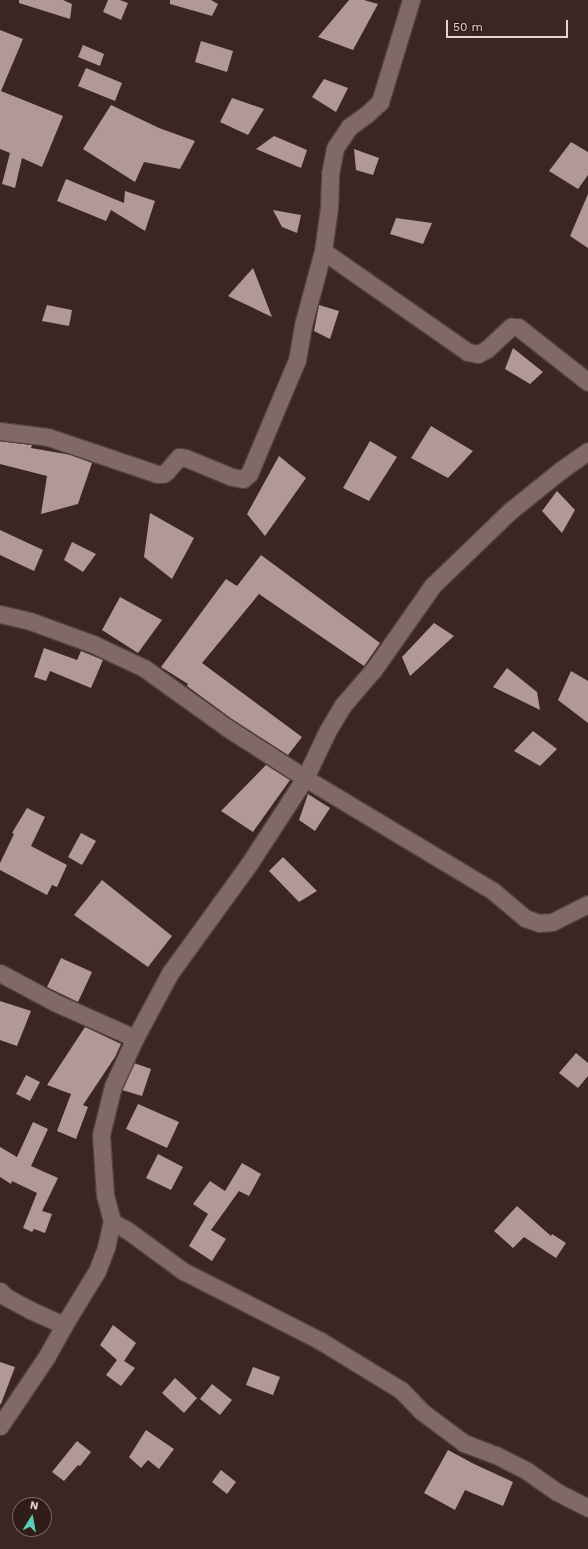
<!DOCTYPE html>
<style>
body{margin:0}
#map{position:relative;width:588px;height:1549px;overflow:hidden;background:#3a2623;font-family:"Work Sans",sans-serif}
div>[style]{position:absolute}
.building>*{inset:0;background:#b39995}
.roads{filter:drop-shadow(1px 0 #53423f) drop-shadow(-1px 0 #53423f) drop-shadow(0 1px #53423f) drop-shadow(0 -1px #53423f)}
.street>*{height:17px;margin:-8.5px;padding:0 8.5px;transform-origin:8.5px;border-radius:8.5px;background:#816965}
span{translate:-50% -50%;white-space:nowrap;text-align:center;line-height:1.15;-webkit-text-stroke:4px #301d19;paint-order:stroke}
.north{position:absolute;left:12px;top:1497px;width:40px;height:40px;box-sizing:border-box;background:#301d19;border:1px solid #776663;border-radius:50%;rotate:11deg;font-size:11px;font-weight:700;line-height:16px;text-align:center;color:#e2d4d1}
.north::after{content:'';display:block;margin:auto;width:14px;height:18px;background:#5dceb9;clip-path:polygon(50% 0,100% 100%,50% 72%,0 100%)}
.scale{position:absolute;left:446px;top:20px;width:122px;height:18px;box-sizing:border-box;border:2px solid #e2d4d1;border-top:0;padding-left:5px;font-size:12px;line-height:14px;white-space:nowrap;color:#e2d4d1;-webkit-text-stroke:3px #301d19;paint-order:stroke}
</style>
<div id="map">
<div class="building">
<div style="clip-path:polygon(19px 0,63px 0,72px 4px,70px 19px,19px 3px)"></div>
<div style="clip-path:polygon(108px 0,120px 0,128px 3px,121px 20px,103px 12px)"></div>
<div style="clip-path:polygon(170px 0,211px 0,218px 4px,212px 16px,170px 4px)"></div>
<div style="clip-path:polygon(349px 0,364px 0,378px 4px,353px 50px,318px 37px)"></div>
<div style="clip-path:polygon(0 30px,23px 39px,1px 91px,63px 116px,42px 167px,22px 158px,15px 188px,2px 184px,10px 153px,0 149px)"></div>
<div style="clip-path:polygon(201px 41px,233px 51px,227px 72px,195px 62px)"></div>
<div style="clip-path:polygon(83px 45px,104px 54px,100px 66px,78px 57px)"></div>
<div style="clip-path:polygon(86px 68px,122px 83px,115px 101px,78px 86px)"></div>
<div style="clip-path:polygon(324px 79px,348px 88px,336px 112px,312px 97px)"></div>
<div style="clip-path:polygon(232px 98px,264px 109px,248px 135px,220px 122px)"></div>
<div style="clip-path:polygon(111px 105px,159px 128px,195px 141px,180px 169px,144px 162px,135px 182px,83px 149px)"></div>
<div style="clip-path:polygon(274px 136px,307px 150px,301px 168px,256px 149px)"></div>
<div style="clip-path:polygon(571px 142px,588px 152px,588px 175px,578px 189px,549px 171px)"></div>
<div style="clip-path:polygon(354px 149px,379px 158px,373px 175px,356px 170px)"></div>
<div style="clip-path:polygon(66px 179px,124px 203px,125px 191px,155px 201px,145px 231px,111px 210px,106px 221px,57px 201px)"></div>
<div style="clip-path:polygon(588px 194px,588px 248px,570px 236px)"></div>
<div style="clip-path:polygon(273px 210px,301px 215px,297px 233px,282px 227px)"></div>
<div style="clip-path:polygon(396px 218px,432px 223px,423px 244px,390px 234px)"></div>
<div style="clip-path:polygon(253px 268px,272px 317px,228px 296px)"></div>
<div style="clip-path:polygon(47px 305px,72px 310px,69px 326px,42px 321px)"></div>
<div style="clip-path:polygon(319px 305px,339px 311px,330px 339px,314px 331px)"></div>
<div style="clip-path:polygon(513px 348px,543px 372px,530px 384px,505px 369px)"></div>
<div style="clip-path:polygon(431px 426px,473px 451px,448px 478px,411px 458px)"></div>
<div style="clip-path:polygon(0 441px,32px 445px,31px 448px,71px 455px,92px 463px,78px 504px,41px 514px,47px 476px,0 464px)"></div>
<div style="clip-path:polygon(370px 441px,397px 457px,369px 501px,343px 488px)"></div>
<div style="clip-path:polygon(279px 456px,306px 478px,265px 536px,247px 514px)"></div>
<div style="clip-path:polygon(557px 491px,575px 510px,562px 533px,542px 511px)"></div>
<div style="clip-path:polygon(150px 513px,194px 538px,172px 579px,144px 557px)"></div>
<div style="clip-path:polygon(0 530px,43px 550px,34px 571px,0 555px)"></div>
<div style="clip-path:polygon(72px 542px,96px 554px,83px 572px,64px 560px)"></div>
<div style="clip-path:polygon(261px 555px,380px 643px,364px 666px,259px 594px,202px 663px,302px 737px,288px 755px,232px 719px,187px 686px,188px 684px,161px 667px,226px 579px,237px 586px)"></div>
<div style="clip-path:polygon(120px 597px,162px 620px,138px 653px,102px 630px)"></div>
<div style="clip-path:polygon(434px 623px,454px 636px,410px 676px,402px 657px)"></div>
<div style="clip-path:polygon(44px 648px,77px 660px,81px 651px,103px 660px,91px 688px,50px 671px,46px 681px,34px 677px)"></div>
<div style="clip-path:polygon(507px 668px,537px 692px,540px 710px,493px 687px)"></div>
<div style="clip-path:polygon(571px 671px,588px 681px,588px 723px,558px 700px)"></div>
<div style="clip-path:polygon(533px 731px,557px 749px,540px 766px,514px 751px)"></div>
<div style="clip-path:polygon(266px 765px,290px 780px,253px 832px,221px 811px)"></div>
<div style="clip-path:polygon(308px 794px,330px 808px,315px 831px,299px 820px)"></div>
<div style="clip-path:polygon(27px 808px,45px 817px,31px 846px,67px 865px,57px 887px,52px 885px,47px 895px,0 870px,0 863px,14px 834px,12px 833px)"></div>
<div style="clip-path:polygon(81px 833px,96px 841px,82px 865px,68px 857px)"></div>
<div style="clip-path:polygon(283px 857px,317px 891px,299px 902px,269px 871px)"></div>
<div style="clip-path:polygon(102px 880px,172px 936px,148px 967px,74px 915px)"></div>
<div style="clip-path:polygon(61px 958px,92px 972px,78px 1002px,47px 987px)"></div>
<div style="clip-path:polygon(0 1001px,31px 1011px,17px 1046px,0 1040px)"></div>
<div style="clip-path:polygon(85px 1027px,121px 1044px,115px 1057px,83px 1105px,88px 1107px,76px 1139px,57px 1131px,71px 1094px,47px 1085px)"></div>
<div style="clip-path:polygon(576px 1053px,588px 1063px,588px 1076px,578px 1088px,559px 1073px)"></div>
<div style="clip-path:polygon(134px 1063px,151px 1069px,142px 1096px,122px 1090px)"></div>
<div style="clip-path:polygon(26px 1075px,40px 1082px,30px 1101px,16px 1094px)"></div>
<div style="clip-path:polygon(138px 1104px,179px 1122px,167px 1148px,126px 1129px)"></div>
<div style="clip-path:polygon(33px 1122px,48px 1129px,31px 1166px,58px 1178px,42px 1211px,52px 1214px,45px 1233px,34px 1229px,32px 1232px,23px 1228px,37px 1193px,12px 1181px,11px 1184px,0 1177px,0 1147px,17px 1157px)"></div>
<div style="clip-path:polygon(158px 1154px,183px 1167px,171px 1190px,146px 1178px)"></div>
<div style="clip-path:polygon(242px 1163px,261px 1174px,249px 1196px,239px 1191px,211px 1230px,226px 1239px,212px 1261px,189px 1246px,208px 1214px,193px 1204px,210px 1181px,225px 1191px)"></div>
<div style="clip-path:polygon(517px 1206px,551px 1236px,552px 1234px,566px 1243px,556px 1258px,524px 1237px,513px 1248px,494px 1231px)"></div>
<div style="clip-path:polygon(113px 1325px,136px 1343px,124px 1361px,135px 1368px,121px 1386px,106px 1375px,117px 1360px,100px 1345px)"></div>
<div style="clip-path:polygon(0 1362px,15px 1367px,1px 1404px,0 1404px)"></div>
<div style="clip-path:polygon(253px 1367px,280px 1377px,273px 1395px,246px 1385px)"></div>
<div style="clip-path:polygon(175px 1378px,197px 1398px,184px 1413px,162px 1393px)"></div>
<div style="clip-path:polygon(212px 1384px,232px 1400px,220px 1415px,200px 1399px)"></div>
<div style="clip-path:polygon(146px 1430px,174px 1449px,159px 1469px,148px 1460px,141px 1468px,129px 1457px)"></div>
<div style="clip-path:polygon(77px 1441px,91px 1452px,80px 1466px,78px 1465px,64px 1481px,52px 1472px)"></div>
<div style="clip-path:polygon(448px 1450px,474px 1464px,513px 1482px,503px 1506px,465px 1490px,455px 1510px,424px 1493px)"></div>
<div style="clip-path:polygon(221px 1470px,236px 1482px,227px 1494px,212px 1482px)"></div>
</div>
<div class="roads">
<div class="street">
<div style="left:323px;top:251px;width:177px;rotate:34.9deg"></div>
<div style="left:468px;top:352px;width:10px;rotate:11deg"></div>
<div style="left:478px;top:354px;width:10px;rotate:-29deg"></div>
<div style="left:487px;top:349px;width:33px;rotate:-43deg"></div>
<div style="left:511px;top:327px;width:7px"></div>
<div style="left:518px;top:327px;width:89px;rotate:38.2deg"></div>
<div style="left:0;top:431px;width:48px;rotate:7.1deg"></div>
<div style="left:48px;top:437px;width:115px;rotate:18.7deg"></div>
<div style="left:157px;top:474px;width:6px"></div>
<div style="left:163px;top:474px;width:4px;rotate:-34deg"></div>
<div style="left:166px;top:472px;width:20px;rotate:-49deg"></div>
<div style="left:179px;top:457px;width:7px;rotate:8deg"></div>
<div style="left:186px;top:458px;width:50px;rotate:22.4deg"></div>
<div style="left:232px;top:477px;width:11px;rotate:10deg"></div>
<div style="left:243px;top:479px;width:8px;rotate:-40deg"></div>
<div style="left:249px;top:474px;width:124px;rotate:-67.2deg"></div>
<div style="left:297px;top:360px;width:36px;rotate:-80deg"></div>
<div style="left:303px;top:325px;width:77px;rotate:-74.9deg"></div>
<div style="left:323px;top:251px;width:43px;rotate:-82.1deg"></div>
<div style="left:329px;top:208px;width:34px;rotate:-88deg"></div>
<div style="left:330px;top:174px;width:26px;rotate:-79deg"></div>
<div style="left:335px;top:148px;width:25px;rotate:-56deg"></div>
<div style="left:349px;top:127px;width:22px;rotate:-36deg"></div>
<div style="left:367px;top:114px;width:18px;rotate:-43deg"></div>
<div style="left:380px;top:102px;width:107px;rotate:-73.1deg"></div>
<div style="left:588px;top:451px;width:33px;rotate:145deg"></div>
<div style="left:561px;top:470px;width:64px;rotate:141.3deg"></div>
<div style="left:511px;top:510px;width:108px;rotate:136.1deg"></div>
<div style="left:433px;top:585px;width:103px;rotate:125.1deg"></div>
<div style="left:374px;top:669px;width:48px;rotate:130.7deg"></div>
<div style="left:343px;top:705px;width:29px;rotate:121deg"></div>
<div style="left:328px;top:730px;width:53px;rotate:115.6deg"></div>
<div style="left:305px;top:778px;width:219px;rotate:31deg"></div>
<div style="left:493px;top:891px;width:42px;rotate:40.2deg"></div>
<div style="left:525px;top:918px;width:15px;rotate:20deg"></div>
<div style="left:539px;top:923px;width:13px;rotate:-4deg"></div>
<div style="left:552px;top:922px;width:40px;rotate:-26.6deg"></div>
<div style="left:0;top:614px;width:31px;rotate:13deg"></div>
<div style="left:30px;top:621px;width:67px;rotate:20.1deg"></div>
<div style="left:93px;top:644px;width:56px;rotate:25.2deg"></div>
<div style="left:144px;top:668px;width:101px;rotate:35.7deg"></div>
<div style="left:226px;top:727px;width:94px;rotate:32.8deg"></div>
<div style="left:305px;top:778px;width:103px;rotate:123.1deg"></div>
<div style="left:249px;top:864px;width:135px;rotate:125.9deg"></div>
<div style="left:170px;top:973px;width:74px;rotate:118.3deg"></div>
<div style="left:0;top:973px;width:61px;rotate:28.2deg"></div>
<div style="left:54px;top:1002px;width:89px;rotate:24deg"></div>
<div style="left:135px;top:1038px;width:53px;rotate:114.6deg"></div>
<div style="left:113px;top:1086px;width:50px;rotate:103.8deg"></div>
<div style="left:101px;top:1135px;width:60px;rotate:86.2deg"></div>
<div style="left:105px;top:1195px;width:28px;rotate:75deg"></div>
<div style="left:112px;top:1222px;width:17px;rotate:28deg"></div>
<div style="left:127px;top:1230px;width:69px;rotate:36.2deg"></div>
<div style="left:183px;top:1271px;width:153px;rotate:26.9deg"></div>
<div style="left:319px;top:1340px;width:96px;rotate:31.4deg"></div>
<div style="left:401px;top:1390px;width:29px;rotate:46deg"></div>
<div style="left:421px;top:1411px;width:54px;rotate:36.7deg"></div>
<div style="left:464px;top:1443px;width:34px;rotate:21deg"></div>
<div style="left:496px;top:1455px;width:35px;rotate:27deg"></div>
<div style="left:527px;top:1471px;width:37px;rotate:35deg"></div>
<div style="left:557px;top:1492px;width:35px;rotate:27deg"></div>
<div style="left:0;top:1291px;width:8px;rotate:45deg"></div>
<div style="left:6px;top:1297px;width:27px;rotate:28deg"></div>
<div style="left:30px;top:1310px;width:37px;rotate:24deg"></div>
<div style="left:64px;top:1325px;width:63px;rotate:-58.6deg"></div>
<div style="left:97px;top:1271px;width:26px;rotate:-69deg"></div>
<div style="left:106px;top:1247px;width:26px;rotate:-77deg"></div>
<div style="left:0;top:1426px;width:84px;rotate:-56.1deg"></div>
<div style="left:47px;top:1356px;width:35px;rotate:-61deg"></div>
</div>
</div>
<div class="north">N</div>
<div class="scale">50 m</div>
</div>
